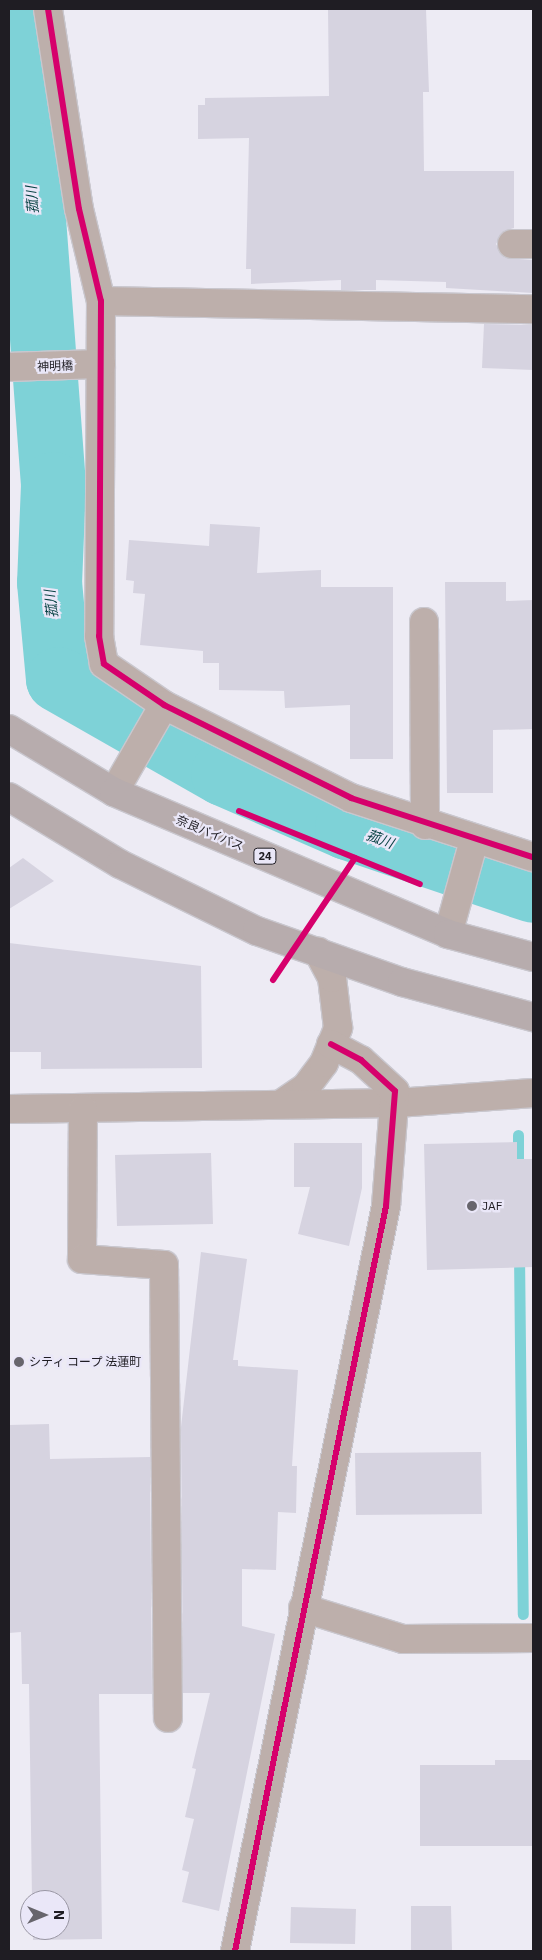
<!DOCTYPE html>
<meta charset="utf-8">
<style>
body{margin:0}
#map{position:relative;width:542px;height:1960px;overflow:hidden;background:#edebf4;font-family:"IBM Plex Sans","Noto Sans JP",sans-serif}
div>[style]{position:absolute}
.stream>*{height:11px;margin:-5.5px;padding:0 5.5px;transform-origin:5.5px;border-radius:5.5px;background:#7ed2d7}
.river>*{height:65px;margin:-32.5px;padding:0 32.5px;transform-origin:32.5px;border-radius:32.5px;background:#7ed2d7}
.building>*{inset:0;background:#d6d3e0}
.roads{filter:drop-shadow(1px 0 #c9c7ce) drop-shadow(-1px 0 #c9c7ce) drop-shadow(0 1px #c9c7ce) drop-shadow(0 -1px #c9c7ce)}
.minor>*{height:28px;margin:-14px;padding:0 14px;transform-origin:14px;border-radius:14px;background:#bdafab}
.highway>*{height:28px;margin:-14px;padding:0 14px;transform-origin:14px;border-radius:14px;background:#b7acad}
.cycleway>*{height:6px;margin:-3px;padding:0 3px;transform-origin:3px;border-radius:3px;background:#d6006c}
.dots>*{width:14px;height:14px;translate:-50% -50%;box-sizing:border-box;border:2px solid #eae7f8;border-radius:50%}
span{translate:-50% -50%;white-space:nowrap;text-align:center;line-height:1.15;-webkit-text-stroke:4.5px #eae7f8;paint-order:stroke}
.shield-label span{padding:1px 4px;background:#eae7f8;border:1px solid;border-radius:4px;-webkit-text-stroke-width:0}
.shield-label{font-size:11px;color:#1f1d23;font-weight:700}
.street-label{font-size:12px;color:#1f1d23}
.poi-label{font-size:12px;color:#1f1d23}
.left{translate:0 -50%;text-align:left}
.water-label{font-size:14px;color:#013d3e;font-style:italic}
.frame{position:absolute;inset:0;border:10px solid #1f1d23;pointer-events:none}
.north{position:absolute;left:20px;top:1890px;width:50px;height:50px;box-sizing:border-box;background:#eae7f8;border:1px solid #9996a3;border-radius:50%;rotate:90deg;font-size:14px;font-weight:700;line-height:20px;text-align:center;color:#1f1d23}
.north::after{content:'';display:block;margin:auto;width:18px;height:22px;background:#67656c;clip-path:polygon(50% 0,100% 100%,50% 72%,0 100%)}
</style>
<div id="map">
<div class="stream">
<div style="left:518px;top:1135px;width:37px;rotate:90deg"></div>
<div style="left:519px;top:1253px;width:361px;rotate:89.4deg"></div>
</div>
<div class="river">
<div style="left:12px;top:9px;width:144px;rotate:83.6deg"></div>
<div style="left:28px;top:152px;width:333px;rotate:85.7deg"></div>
<div style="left:53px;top:484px;width:98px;rotate:92.3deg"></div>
<div style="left:49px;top:582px;width:97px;rotate:84.7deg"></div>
<div style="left:58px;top:679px;width:190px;rotate:29.7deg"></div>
<div style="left:223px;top:773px;width:135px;rotate:23.5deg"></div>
<div style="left:347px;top:827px;width:196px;rotate:18.7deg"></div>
</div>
<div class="building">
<div style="clip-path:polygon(328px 9px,426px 9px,429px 92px,423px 92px,424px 171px,514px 171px,514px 228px,504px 231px,496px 244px,505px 258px,533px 260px,533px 293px,446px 288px,446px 282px,376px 280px,376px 290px,341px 290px,341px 280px,251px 284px,251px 269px,246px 269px,249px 138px,198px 139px,198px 105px,205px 105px,205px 98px,329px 96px)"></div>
<div style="clip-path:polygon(484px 324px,533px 325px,533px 370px,482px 368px)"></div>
<div style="clip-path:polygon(210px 524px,260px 527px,257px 573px,321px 570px,321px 587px,393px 587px,393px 759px,350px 759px,350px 705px,285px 708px,284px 691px,219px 690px,219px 663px,203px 663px,203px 651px,140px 645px,145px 594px,133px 593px,134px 581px,126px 580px,129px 540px,209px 546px)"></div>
<div style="clip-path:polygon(445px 582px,506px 582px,506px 601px,533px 600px,533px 729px,493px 730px,493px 793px,447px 793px)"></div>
<div style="clip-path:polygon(23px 858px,54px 881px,9px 909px,9px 868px)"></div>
<div style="clip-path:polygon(9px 943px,201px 966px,202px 1068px,41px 1069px,41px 1052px,9px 1052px)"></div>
<div style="clip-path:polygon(517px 1142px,517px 1159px,533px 1159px,533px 1267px,427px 1270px,424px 1144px)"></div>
<div style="clip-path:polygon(294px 1143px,362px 1143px,362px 1188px,349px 1246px,298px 1234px,310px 1187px,294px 1187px)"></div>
<div style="clip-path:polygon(211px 1153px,213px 1224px,117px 1226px,115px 1155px)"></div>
<div style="clip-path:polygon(201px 1252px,247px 1259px,233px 1360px,238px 1360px,238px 1366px,298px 1370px,292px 1466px,297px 1466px,296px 1513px,278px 1512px,276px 1570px,242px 1569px,242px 1626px,275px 1634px,219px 1911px,182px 1902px,189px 1872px,182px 1870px,194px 1819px,185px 1817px,196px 1769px,192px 1768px,210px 1693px,183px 1693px,181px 1427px)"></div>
<div style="clip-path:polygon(49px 1424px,50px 1459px,150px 1457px,152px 1694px,99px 1694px,102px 1939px,33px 1940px,33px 1930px,60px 1930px,60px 1900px,32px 1900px,29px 1684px,22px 1684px,21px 1632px,9px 1633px,9px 1425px)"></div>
<div style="clip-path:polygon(481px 1452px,482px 1514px,356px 1515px,355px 1453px)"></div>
<div style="clip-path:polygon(495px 1760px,533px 1760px,533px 1846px,420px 1846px,420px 1765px,495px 1765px)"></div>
<div style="clip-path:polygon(411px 1906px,451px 1906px,452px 1951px,411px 1951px)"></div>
<div style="clip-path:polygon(291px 1907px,356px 1909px,355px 1944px,290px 1943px)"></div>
</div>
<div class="roads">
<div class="minor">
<div style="left:48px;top:9px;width:202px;rotate:81.2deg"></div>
<div style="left:79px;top:209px;width:95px;rotate:76.6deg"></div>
<div style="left:101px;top:301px;width:335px;rotate:90.3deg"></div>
<div style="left:99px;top:636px;width:28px;rotate:80deg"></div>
<div style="left:104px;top:664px;width:73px;rotate:34.3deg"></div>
<div style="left:164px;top:705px;width:209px;rotate:26.4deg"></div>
<div style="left:351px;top:798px;width:191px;rotate:18deg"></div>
<div style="left:512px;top:244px;width:21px"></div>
<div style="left:101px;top:301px;width:432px;rotate:1.1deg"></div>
<div style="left:9px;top:367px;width:92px;rotate:-1.9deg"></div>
<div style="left:424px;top:622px;width:203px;rotate:89.7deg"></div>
<div style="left:114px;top:792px;width:100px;rotate:-60.1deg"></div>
<div style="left:448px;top:934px;width:98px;rotate:-74.5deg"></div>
<div style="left:281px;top:1104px;width:30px;rotate:-34deg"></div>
<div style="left:306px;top:1087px;width:30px;rotate:-53deg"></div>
<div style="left:324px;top:1063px;width:38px;rotate:-68deg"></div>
<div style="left:338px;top:1028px;width:50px;rotate:-96.8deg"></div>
<div style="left:332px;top:978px;width:30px;rotate:-118deg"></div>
<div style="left:9px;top:1109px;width:388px;rotate:-0.9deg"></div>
<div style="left:397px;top:1103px;width:136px;rotate:-4.2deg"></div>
<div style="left:83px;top:1109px;width:150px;rotate:90.4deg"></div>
<div style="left:82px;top:1259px;width:82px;rotate:4.2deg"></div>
<div style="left:164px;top:1265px;width:453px;rotate:89.5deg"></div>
<div style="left:303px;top:1608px;width:105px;rotate:17.2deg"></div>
<div style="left:403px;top:1639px;width:130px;rotate:-0.4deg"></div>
<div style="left:235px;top:1951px;width:760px;rotate:-78.54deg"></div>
<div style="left:386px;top:1206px;width:115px;rotate:-85.5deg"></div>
<div style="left:395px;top:1091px;width:46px;rotate:-137.6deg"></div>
<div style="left:361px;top:1060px;width:34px;rotate:-152deg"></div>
</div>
<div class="highway">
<div style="left:9px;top:729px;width:122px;rotate:31deg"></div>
<div style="left:114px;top:792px;width:363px;rotate:23deg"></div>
<div style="left:448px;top:934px;width:88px;rotate:15.1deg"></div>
<div style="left:9px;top:797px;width:130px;rotate:31.1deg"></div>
<div style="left:120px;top:864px;width:153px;rotate:26.1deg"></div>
<div style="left:257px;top:931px;width:154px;rotate:19.4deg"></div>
<div style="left:402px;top:982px;width:136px;rotate:15deg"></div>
</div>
</div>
<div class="cycleway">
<div style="left:48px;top:9px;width:202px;rotate:81.2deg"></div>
<div style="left:79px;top:209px;width:95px;rotate:76.6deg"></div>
<div style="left:101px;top:301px;width:335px;rotate:90.3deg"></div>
<div style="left:99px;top:636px;width:28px;rotate:80deg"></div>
<div style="left:104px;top:664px;width:73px;rotate:34.3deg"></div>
<div style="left:164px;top:705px;width:209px;rotate:26.4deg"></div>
<div style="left:351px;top:798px;width:191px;rotate:18deg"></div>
<div style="left:239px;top:811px;width:195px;rotate:22deg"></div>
<div style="left:273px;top:980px;width:147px;rotate:-56.1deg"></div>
<div style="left:235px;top:1951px;width:760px;rotate:-78.54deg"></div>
<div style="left:386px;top:1206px;width:115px;rotate:-85.5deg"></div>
<div style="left:395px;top:1091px;width:46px;rotate:-137.6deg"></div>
<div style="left:361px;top:1060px;width:34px;rotate:-152deg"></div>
</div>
<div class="dots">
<div style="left:472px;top:1206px;background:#67656c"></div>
<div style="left:19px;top:1362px;background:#67656c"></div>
</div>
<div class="shield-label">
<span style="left:265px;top:856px">24</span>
</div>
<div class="street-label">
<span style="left:55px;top:366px;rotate:-2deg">神明橋</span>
<span style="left:210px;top:833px;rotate:23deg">奈良バイパス</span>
</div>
<div class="poi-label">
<span class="left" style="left:482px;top:1206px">JAF</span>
<span class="left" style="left:29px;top:1362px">シティ コープ 法蓮町</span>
</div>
<div class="water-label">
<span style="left:32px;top:200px;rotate:-94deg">菰川</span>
<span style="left:51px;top:604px;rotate:-96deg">菰川</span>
<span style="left:380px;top:839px;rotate:20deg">菰川</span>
</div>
<div class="frame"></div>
<div class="north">N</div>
</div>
